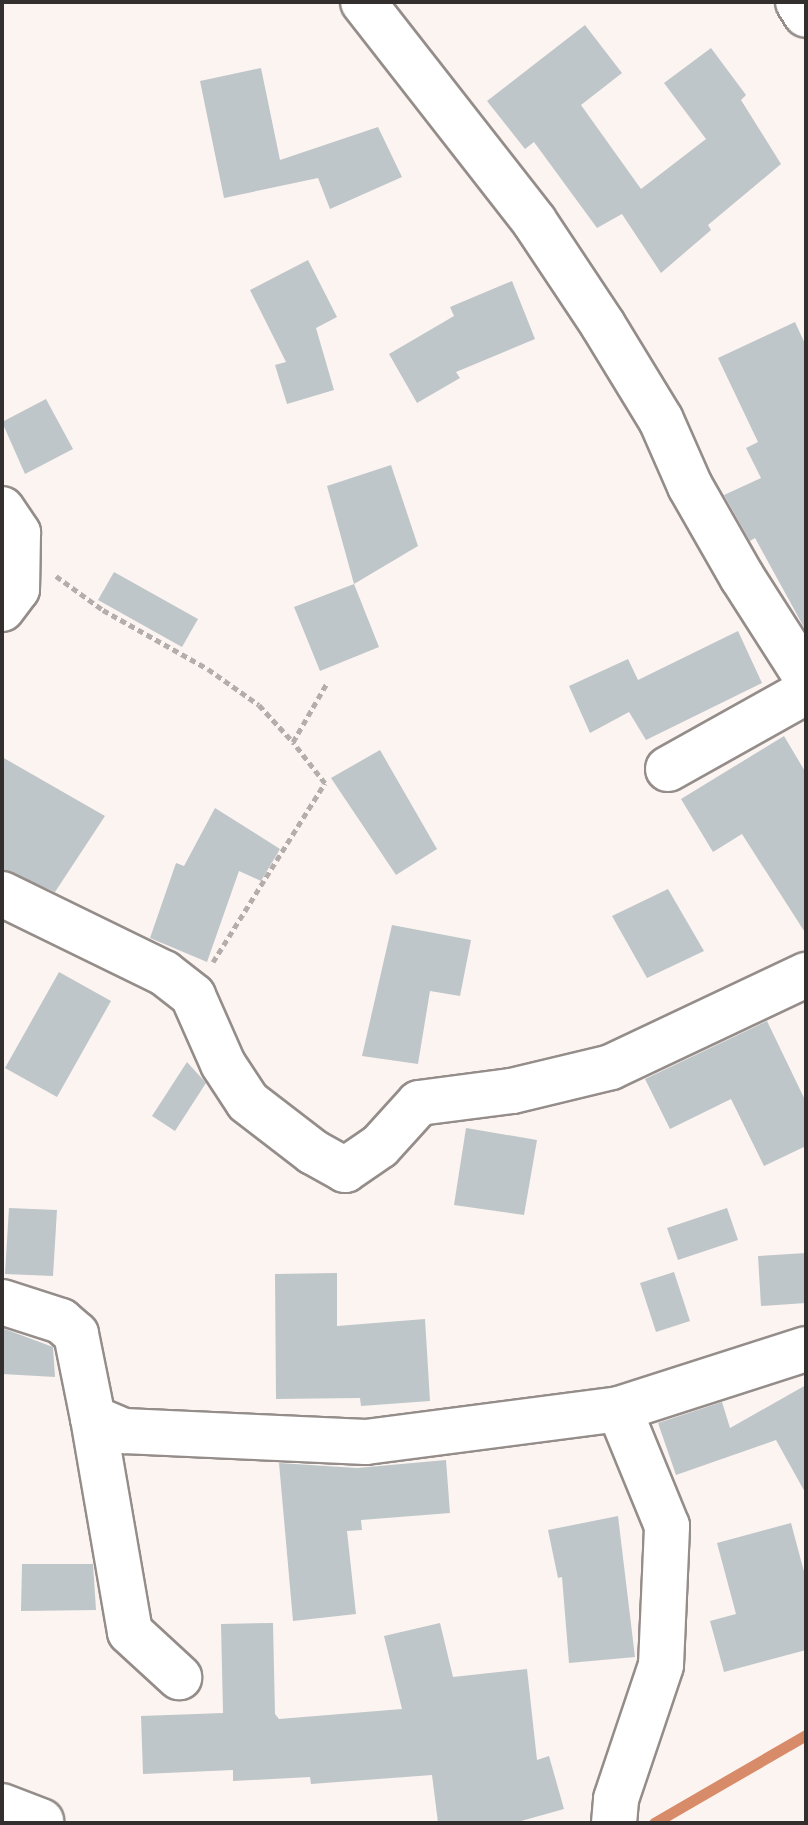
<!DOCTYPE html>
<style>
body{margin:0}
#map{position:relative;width:808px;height:1825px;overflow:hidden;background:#fcf4f1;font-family:"Fira Sans",sans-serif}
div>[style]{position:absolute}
.stream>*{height:11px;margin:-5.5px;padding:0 5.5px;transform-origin:5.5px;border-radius:5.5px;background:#d88b69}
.building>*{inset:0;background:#bec6c9}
.path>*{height:5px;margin-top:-2.5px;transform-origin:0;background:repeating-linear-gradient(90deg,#b3adab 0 6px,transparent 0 10px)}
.roads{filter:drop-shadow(2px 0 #948d8a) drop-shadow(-2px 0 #948d8a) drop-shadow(0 2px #948d8a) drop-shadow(0 -2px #948d8a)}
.minor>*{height:44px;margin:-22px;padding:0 22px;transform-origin:22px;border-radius:22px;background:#fff}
span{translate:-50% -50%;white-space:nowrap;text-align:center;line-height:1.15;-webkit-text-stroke:6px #fff;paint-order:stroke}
.frame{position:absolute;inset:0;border:4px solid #322f2e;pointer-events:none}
</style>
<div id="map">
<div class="stream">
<div style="left:654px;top:1823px;width:176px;rotate:-30.1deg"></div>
</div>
<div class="building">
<div style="clip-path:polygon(585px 25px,622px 73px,581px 105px,641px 189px,706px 139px,664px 83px,711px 48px,746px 95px,741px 100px,781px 164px,708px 225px,711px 230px,661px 273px,622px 214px,597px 228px,534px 142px,525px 149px,487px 101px)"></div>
<div style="clip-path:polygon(261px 68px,280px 160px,378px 127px,402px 177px,330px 209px,318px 178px,224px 198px,200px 81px)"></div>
<div style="clip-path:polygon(308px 260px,337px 317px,316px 328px,334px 390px,287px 404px,275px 365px,286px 362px,250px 290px)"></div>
<div style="clip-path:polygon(512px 281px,535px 339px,456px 372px,460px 378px,417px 403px,389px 354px,454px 316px,450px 307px)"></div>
<div style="clip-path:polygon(795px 322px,806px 346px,806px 631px,755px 538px,750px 541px,724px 495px,761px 478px,746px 448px,758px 442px,718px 358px)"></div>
<div style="clip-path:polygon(46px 399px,73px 449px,25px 474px,2px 422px)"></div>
<div style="clip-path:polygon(391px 465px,418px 546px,354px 584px,327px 486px)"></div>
<div style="clip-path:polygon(114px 572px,198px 619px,182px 647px,98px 600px)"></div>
<div style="clip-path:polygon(354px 584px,379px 647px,320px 671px,294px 607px)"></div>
<div style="clip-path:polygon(738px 631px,762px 683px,646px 740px,629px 712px,590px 733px,569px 686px,628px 659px,638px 680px)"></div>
<div style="clip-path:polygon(784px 736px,806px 773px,806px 934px,742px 834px,713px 852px,681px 799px)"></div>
<div style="clip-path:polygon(380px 750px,437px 849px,396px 875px,331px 778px)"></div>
<div style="clip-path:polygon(2px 757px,105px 816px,55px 892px,2px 869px)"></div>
<div style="clip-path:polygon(215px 808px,280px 849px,261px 881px,239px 871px,207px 962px,150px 938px,176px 863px,184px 866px)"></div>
<div style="clip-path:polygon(668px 889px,704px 951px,647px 978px,612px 916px)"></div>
<div style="clip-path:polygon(392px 925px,471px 940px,460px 996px,430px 991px,418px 1064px,362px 1056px)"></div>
<div style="clip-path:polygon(59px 972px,111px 1001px,57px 1097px,5px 1068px)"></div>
<div style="clip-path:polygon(767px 1021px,806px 1102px,806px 1146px,764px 1166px,731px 1099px,670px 1129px,645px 1079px)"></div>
<div style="clip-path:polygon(187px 1062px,206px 1083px,175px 1131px,152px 1116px)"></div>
<div style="clip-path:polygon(466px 1128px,537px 1140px,524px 1215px,454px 1205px)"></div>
<div style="clip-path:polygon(9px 1208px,57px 1210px,53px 1276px,5px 1274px)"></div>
<div style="clip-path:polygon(727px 1208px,738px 1240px,678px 1260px,667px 1228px)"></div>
<div style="clip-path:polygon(806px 1253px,806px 1303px,761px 1306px,758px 1256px)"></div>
<div style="clip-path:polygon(674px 1272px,690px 1321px,656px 1332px,640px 1283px)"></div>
<div style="clip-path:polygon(337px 1273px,337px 1326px,425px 1319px,430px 1401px,361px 1406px,360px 1398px,276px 1399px,275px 1274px)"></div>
<div style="clip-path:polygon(2px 1328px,53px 1347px,55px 1377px,2px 1374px)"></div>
<div style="clip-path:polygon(806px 1385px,806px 1494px,776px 1440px,676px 1475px,658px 1423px,722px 1402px,730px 1428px)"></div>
<div style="clip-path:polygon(446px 1460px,450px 1513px,361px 1520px,362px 1530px,347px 1531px,356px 1614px,293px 1621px,279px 1463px,357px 1468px)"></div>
<div style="clip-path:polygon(618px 1516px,635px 1657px,569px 1663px,562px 1577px,558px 1578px,548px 1530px)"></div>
<div style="clip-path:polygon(791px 1523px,806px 1579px,806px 1650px,724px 1672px,710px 1621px,736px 1614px,717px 1543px)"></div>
<div style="clip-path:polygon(22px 1564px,93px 1564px,96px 1610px,21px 1611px)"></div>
<div style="clip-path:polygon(273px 1623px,275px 1714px,279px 1719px,402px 1709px,384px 1636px,440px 1623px,453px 1677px,527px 1669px,537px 1760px,549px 1756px,564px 1809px,514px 1823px,438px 1823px,432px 1775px,311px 1784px,310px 1777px,233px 1781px,233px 1770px,143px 1774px,141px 1716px,223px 1713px,221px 1624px)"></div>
</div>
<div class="path">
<div style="left:56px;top:576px;width:58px;rotate:35.9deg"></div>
<div style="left:103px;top:610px;width:120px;rotate:29.3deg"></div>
<div style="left:208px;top:669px;width:62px;rotate:35.2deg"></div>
<div style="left:259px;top:705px;width:50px;rotate:47.4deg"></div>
<div style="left:213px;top:962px;width:211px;rotate:-58deg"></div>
<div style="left:325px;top:783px;width:52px;rotate:-128deg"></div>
<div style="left:293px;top:742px;width:68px;rotate:-60deg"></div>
</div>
<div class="roads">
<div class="minor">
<div style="left:363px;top:2px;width:278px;rotate:52deg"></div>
<div style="left:534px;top:221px;width:125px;rotate:56.4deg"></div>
<div style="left:603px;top:325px;width:111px;rotate:58.6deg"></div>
<div style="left:661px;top:420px;width:72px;rotate:66.3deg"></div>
<div style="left:690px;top:486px;width:105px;rotate:60.3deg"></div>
<div style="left:742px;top:577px;width:119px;rotate:57.4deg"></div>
<div style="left:798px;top:2px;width:15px;rotate:58deg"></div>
<div style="left:2px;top:509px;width:29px;rotate:56deg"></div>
<div style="left:18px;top:533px;width:56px;rotate:91deg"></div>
<div style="left:17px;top:589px;width:25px;rotate:127deg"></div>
<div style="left:668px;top:769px;width:158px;rotate:-29.2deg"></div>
<div style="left:2px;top:894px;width:180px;rotate:26deg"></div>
<div style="left:164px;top:973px;width:37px;rotate:38deg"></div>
<div style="left:193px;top:996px;width:74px;rotate:66.2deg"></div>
<div style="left:223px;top:1064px;width:45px;rotate:56.7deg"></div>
<div style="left:248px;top:1102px;width:82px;rotate:37.6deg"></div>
<div style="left:313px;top:1152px;width:37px;rotate:29deg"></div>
<div style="left:345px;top:1170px;width:42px;rotate:-34.4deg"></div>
<div style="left:380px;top:1146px;width:58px;rotate:-47.8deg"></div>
<div style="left:419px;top:1103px;width:94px;rotate:-7.4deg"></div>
<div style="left:512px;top:1091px;width:102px;rotate:-13.6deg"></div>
<div style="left:611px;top:1067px;width:216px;rotate:-25.3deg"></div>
<div style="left:2px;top:1302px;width:62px;rotate:17.9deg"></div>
<div style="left:61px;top:1321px;width:20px;rotate:41deg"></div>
<div style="left:76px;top:1334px;width:86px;rotate:78.6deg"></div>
<div style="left:93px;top:1418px;width:34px;rotate:23deg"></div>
<div style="left:124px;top:1431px;width:242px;rotate:2.6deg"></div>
<div style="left:366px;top:1442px;width:255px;rotate:-7.4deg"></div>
<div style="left:619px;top:1409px;width:196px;rotate:-17.8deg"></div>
<div style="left:93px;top:1418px;width:217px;rotate:80.2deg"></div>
<div style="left:130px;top:1632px;width:67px;rotate:42.6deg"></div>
<div style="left:2px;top:1806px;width:42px;rotate:21deg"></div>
<div style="left:614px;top:1823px;width:24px;rotate:-85deg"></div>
<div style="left:616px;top:1799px;width:141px;rotate:-71.4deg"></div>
<div style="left:661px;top:1665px;width:139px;rotate:-87.5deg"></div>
<div style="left:667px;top:1526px;width:126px;rotate:-112.3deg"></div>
</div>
</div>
<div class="frame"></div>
</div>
